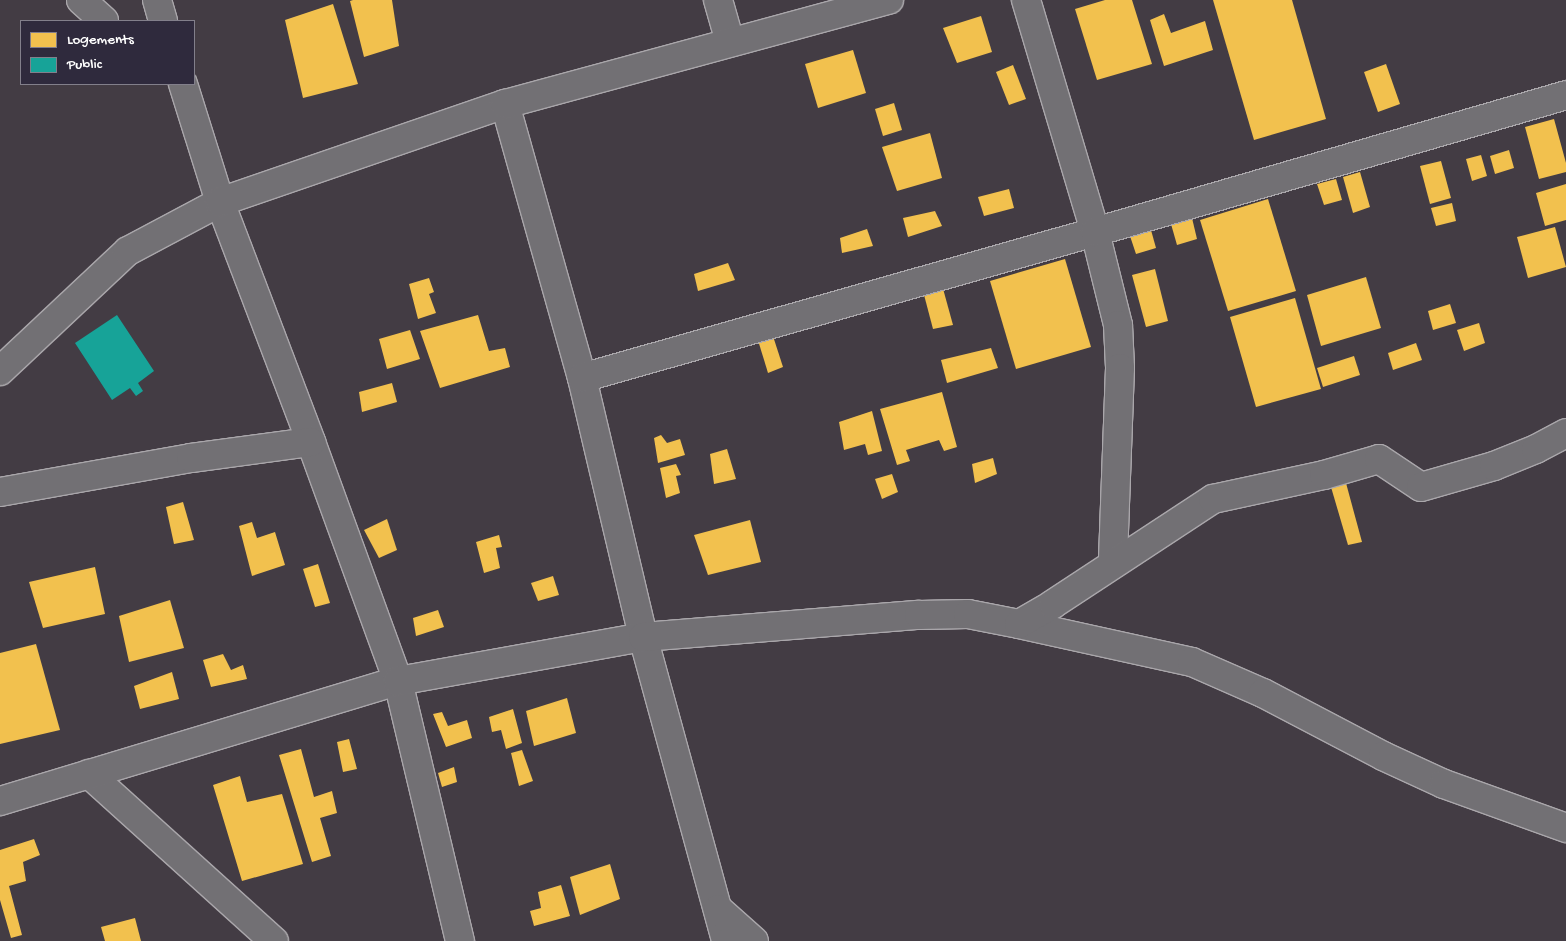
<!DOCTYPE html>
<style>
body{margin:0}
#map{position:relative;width:1566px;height:941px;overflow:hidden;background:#433c44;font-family:"Gochi Hand",sans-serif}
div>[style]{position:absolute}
.homes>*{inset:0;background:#f2c14e}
.public>*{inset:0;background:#17a398}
.roads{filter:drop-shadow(1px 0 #aaa7ab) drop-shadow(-1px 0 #aaa7ab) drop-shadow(0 1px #aaa7ab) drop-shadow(0 -1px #aaa7ab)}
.minor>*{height:28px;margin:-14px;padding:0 14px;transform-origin:14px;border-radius:14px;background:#727074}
span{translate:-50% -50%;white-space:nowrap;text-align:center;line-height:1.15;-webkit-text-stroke:5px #2f2a3d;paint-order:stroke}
.legend{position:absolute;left:20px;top:20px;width:175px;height:65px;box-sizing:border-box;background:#2f2a3d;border:1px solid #827f8b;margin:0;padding:6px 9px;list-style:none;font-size:15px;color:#fff}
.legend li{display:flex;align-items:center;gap:10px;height:25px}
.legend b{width:25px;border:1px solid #827f8b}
</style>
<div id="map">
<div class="homes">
<div style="clip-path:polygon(353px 0,392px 0,399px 46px,364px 57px,350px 1px)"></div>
<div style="clip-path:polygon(1105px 0,1132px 0,1152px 64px,1097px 80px,1075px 9px)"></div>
<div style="clip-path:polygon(1213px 0,1292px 0,1326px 119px,1254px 140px)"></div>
<div style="clip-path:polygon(333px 4px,358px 84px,303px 98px,285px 20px)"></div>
<div style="clip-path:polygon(1164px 14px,1171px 33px,1205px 21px,1213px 50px,1164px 66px,1150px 20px)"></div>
<div style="clip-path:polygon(981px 16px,992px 52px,957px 63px,943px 28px)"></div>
<div style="clip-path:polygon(853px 50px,866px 93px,818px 108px,805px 64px)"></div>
<div style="clip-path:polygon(1386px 64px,1400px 104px,1378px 112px,1364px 72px)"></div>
<div style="clip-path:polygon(1013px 65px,1026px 99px,1009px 105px,996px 72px)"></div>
<div style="clip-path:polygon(894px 103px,902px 130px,883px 136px,875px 109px)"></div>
<div style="clip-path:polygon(1554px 119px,1566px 163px,1566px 172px,1539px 179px,1525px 127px)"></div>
<div style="clip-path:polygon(930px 133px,942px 178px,897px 191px,882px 147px)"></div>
<div style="clip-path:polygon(1509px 150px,1514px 168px,1495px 174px,1490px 156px)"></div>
<div style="clip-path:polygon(1481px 155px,1487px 176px,1472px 181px,1466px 159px)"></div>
<div style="clip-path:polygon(1441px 161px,1451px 198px,1430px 204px,1420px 166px)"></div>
<div style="clip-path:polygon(1360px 172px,1370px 207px,1353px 213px,1343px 177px)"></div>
<div style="clip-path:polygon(1336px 179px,1342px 200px,1324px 205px,1317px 184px)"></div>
<div style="clip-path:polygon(1566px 184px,1566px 220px,1545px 226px,1536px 193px)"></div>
<div style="clip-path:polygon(1009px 189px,1014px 208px,984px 216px,978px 197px)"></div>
<div style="clip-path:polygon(1268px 199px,1296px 291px,1228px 311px,1200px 220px)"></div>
<div style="clip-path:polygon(1452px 203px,1456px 221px,1436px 226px,1431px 208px)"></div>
<div style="clip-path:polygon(935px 211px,942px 226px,908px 237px,903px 218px)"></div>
<div style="clip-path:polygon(1192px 218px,1197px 239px,1177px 245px,1171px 224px)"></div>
<div style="clip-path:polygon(1555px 227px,1566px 267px,1528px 278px,1517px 237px)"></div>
<div style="clip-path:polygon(867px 229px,873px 246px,842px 253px,840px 238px)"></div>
<div style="clip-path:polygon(1151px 230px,1156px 248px,1136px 254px,1130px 236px)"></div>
<div style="clip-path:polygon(1065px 259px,1091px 347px,1016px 369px,990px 281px)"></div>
<div style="clip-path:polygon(728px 263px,735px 280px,698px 291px,694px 274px)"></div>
<div style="clip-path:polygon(1155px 269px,1168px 321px,1146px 327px,1132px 275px)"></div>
<div style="clip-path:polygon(1366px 277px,1381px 328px,1321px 346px,1307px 295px)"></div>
<div style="clip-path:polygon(429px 278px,434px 292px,429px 294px,436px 313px,418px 319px,409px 284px)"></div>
<div style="clip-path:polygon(942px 285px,953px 325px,933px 329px,923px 291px)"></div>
<div style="clip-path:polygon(1295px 298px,1321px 389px,1256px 407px,1230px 317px)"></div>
<div style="clip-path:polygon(1450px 304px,1456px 323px,1433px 330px,1428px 311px)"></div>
<div style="clip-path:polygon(478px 315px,489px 351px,505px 348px,510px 367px,440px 388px,420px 331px)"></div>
<div style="clip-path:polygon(1479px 323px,1485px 343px,1464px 351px,1457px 330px)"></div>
<div style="clip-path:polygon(410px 330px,420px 359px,387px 369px,379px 339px)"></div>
<div style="clip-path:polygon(772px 333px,783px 367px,768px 373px,757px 337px)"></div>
<div style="clip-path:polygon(1416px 343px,1422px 360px,1393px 370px,1388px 353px)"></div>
<div style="clip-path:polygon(991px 348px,998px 368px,947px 383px,941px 360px)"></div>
<div style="clip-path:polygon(1354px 356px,1360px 375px,1323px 387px,1317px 368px)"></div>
<div style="clip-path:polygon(392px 383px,397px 402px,362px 412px,359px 392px)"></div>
<div style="clip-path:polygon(942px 392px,957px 447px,944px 451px,939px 440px,906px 450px,910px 461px,897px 465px,880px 409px)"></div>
<div style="clip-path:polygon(872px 411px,882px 451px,868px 455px,865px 444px,844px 450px,839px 422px)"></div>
<div style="clip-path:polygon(661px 435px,667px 443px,680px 439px,685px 455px,658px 463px,654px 438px)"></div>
<div style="clip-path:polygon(727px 449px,736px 479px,714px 484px,710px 454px)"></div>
<div style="clip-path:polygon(993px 458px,997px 474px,975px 483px,972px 464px)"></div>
<div style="clip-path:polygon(676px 464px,681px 475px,676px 476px,680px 493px,666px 498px,660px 468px)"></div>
<div style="clip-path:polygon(892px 474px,898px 492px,882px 499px,875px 479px)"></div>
<div style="clip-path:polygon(1346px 483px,1362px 542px,1348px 545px,1331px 487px)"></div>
<div style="clip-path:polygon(183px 502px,194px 540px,174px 544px,166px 507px)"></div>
<div style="clip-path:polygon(387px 519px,397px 550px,379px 558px,364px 530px)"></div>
<div style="clip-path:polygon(750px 520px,761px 562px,708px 575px,694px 535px)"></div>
<div style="clip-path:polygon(252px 522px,257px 538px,275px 532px,285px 565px,252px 576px,239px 526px)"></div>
<div style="clip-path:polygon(499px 535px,502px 547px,496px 548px,500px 568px,484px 573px,476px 542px)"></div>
<div style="clip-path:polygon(318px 564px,330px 603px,315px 607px,303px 569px)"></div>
<div style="clip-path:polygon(95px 567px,105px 614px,43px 628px,29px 582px)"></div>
<div style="clip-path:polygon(553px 576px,559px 595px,538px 601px,531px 583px)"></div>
<div style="clip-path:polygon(170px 600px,184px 648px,129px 662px,119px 616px)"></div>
<div style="clip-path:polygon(438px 610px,444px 627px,416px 636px,413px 618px)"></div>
<div style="clip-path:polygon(36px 644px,60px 730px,0 744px,0 653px)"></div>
<div style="clip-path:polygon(223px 654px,231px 670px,243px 665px,247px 679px,211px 687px,203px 660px)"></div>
<div style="clip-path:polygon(172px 672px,179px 699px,140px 709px,134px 686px)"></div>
<div style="clip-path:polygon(567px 698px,576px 733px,534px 746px,526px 711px)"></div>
<div style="clip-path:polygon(513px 709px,522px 743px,506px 749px,501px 730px,492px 732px,489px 717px)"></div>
<div style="clip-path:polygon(442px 712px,448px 726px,467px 720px,472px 738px,446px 747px,433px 714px)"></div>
<div style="clip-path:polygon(349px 739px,357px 769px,343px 772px,337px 742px)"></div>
<div style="clip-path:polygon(301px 749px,314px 797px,332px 791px,337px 813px,320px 818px,331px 856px,312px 862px,279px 755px)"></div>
<div style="clip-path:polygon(522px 750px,533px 781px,519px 786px,511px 753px)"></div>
<div style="clip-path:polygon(454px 767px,457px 782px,442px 787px,438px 773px)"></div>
<div style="clip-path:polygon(240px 776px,247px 802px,282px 794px,303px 864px,242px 881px,213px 785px)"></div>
<div style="clip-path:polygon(34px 839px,40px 855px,23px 862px,26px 881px,9px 886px,22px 935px,11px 938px,0 900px,0 850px)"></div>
<div style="clip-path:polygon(610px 864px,620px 899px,580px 915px,570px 877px)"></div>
<div style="clip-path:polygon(561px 885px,570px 916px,534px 926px,530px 911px,541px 908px,538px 892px)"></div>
<div style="clip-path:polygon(135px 918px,141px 941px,105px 941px,101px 927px)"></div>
</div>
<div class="public">
<div style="clip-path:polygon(117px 315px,154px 371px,138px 383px,143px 391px,136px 396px,130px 388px,112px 400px,75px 343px)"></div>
</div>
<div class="roads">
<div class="minor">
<div style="left:81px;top:0;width:31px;rotate:42deg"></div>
<div style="left:157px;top:0;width:22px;rotate:74deg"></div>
<div style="left:718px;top:0;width:44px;rotate:74.1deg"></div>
<div style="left:1026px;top:0;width:242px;rotate:73.4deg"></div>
<div style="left:1095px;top:232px;width:96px;rotate:76.1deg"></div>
<div style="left:1118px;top:325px;width:43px;rotate:87.3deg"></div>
<div style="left:1120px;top:368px;width:195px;rotate:92.1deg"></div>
<div style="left:183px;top:84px;width:124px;rotate:72.6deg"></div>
<div style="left:220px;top:202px;width:257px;rotate:69.2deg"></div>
<div style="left:311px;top:442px;width:254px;rotate:70deg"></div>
<div style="left:398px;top:681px;width:267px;rotate:76.6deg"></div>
<div style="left:505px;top:104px;width:285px;rotate:74.3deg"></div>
<div style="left:582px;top:378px;width:266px;rotate:76.7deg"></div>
<div style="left:643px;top:637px;width:315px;rotate:74.7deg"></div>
<div style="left:0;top:371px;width:175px;rotate:-43.2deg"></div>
<div style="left:128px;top:251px;width:104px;rotate:-28deg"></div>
<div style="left:220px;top:202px;width:301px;rotate:-19deg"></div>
<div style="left:505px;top:104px;width:398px;rotate:-15.2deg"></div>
<div style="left:582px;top:378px;width:533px;rotate:-15.89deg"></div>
<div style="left:1095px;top:232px;width:491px;rotate:-16.2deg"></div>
<div style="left:0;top:492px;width:194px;rotate:-10.1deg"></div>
<div style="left:191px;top:458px;width:121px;rotate:-7.6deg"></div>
<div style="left:1019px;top:624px;width:177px;rotate:12.4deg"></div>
<div style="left:1192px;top:662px;width:77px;rotate:23.6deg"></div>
<div style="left:1263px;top:693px;width:136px;rotate:27.7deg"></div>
<div style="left:1383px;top:756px;width:67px;rotate:24.7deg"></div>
<div style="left:1444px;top:784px;width:130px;rotate:19.8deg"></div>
<div style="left:89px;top:774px;width:249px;rotate:42.1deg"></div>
<div style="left:0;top:801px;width:416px;rotate:-16.8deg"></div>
<div style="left:398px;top:681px;width:249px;rotate:-10.2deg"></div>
<div style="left:643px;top:637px;width:277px;rotate:-4.6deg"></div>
<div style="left:919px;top:615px;width:49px;rotate:-1.2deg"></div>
<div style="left:968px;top:614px;width:52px;rotate:11.1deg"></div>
<div style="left:1019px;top:624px;width:39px;rotate:-30deg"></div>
<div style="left:1053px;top:604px;width:191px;rotate:-33.3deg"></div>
<div style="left:1213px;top:499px;width:114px;rotate:-12.2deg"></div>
<div style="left:1324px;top:475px;width:57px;rotate:-16.2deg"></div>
<div style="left:1379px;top:459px;width:50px;rotate:33.7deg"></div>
<div style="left:1421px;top:487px;width:76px;rotate:-16deg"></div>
<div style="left:1494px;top:466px;width:45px;rotate:-22deg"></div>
<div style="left:1536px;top:449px;width:34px;rotate:-28deg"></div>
<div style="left:718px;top:909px;width:48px;rotate:41.6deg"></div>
</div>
</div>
<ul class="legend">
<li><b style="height:14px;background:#f2c14e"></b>Logements</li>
<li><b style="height:14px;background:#17a398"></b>Public</li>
</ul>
</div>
